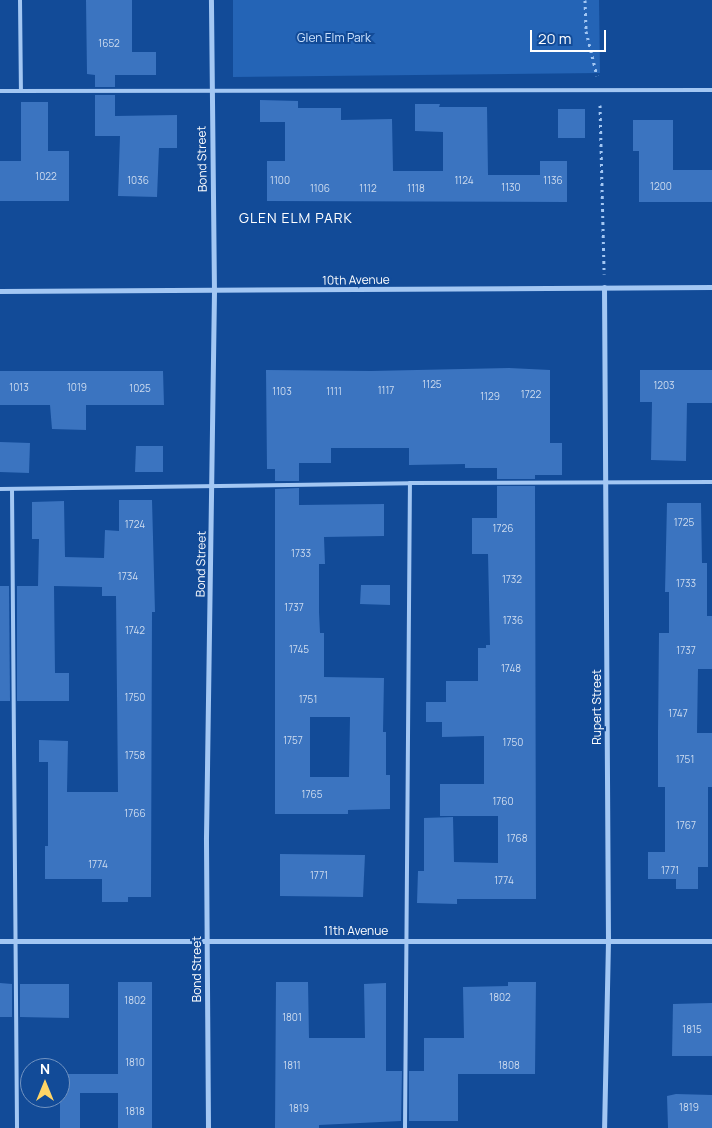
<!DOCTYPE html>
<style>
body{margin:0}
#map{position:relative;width:712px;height:1128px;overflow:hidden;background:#124b98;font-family:Manrope,sans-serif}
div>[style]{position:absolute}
.green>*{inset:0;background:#2464b6}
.building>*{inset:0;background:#3b74c0}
.path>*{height:3px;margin-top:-1.5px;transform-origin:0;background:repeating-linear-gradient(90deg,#a3c7f3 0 2.5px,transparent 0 6.5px)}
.service>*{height:4px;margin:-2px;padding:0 2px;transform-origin:2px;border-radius:2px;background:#a3c7f3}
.minor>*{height:5px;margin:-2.5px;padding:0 2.5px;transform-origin:2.5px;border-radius:2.5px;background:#a3c7f3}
span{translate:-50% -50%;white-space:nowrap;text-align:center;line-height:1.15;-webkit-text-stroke:4px #124b98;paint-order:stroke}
.number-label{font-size:10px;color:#cedcef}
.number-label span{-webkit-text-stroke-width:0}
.park-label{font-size:12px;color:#cce2fd}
.street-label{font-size:12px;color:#fff}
.neighbourhood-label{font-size:14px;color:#fff;letter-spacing:1px}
.north{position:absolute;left:20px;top:1058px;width:50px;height:50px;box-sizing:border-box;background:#124b98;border:1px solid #7193c1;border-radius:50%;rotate:0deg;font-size:14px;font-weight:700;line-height:20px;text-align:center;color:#fff}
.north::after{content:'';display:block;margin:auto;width:18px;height:22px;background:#ffd566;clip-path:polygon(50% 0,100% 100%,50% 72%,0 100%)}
.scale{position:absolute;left:530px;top:30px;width:76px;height:22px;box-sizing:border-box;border:2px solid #fff;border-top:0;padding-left:6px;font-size:15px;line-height:18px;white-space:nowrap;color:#fff;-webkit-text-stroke:4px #124b98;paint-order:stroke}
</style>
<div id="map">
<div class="green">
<div style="clip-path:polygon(233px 0,599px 0,600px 73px,233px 77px)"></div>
</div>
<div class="building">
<div style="clip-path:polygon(86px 0,132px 0,132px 52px,156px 52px,156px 75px,115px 75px,115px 87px,95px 87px,95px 75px,87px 74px)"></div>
<div style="clip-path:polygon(95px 95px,115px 95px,115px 116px,177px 115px,177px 148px,159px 148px,157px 197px,118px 196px,120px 136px,95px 136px)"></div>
<div style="clip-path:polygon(260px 100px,298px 101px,298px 108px,341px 108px,341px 120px,392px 119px,393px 171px,443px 171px,443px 132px,415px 131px,415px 104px,440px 104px,439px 107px,487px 107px,488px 175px,540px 175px,540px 161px,567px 161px,567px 202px,267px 201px,267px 161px,285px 161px,285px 122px,260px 122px)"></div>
<div style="clip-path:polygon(21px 102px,48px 102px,48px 151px,69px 151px,69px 201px,0 201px,0 161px,21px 161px)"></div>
<div style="clip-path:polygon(558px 109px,585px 109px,585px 138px,558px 138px)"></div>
<div style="clip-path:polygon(633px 120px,673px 120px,673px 170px,712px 170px,712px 202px,639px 202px,639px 151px,633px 151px)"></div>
<div style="clip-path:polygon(509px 368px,550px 370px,550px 443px,562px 443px,562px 475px,535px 475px,535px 479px,497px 479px,497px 468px,465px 468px,465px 464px,409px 465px,409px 448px,331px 448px,331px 463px,299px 463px,299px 481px,275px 481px,275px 469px,267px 469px,266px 370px,371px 371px)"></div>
<div style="clip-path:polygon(640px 370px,712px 370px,712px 403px,687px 403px,686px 461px,651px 460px,652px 402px,640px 402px)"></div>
<div style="clip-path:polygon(0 371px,163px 371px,164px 405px,86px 405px,86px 430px,52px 429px,50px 405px,0 405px)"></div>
<div style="clip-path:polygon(0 442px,30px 443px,29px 473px,0 472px)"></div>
<div style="clip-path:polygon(136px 446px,163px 446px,163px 472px,135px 472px)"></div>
<div style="clip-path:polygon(497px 486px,535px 486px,536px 899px,457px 899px,457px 904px,417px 903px,418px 871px,424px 871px,424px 818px,453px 817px,454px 862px,498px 863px,498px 816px,440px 816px,440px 784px,484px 784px,484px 736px,442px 737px,442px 722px,426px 722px,426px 702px,446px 702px,446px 681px,478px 681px,478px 648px,486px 648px,486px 645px,490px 645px,488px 554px,472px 554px,472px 518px,497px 518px)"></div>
<div style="clip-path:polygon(evenodd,299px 488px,299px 505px,384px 504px,384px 536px,324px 537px,325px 564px,319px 564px,319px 612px,320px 633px,324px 633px,324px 677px,384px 678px,383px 732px,386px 732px,386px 775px,390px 775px,390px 809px,348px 810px,348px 814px,275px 814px,275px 489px,299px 488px,310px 717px,350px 717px,349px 777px,310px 777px,310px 717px)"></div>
<div style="clip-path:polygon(119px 500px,152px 500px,155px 612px,152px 612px,151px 897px,128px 897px,128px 902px,102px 902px,102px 879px,45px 879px,45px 846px,48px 846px,48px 762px,39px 762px,39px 740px,68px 741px,67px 792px,118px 792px,116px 596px,102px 596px,102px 587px,54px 586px,55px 673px,69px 673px,69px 701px,17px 701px,17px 586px,38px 586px,39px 539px,32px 539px,32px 502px,64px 501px,65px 557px,104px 558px,105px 530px,119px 531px)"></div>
<div style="clip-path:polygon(667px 503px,701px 503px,702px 563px,707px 563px,707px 616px,712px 616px,712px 669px,698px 669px,697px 733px,712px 733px,712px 787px,708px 787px,708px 867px,698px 867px,698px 889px,676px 889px,676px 879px,648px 879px,648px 852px,665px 852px,665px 787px,658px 787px,658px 733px,659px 633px,669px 633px,669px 592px,665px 592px)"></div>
<div style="clip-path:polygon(361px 585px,390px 585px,390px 605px,360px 604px)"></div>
<div style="clip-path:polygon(0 586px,9px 586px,10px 701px,0 701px)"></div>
<div style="clip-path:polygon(280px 854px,365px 855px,363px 897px,280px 896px)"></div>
<div style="clip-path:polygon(118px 982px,152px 982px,152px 1128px,118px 1128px,118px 1093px,80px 1093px,80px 1128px,60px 1128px,60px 1074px,118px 1074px)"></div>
<div style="clip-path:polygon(276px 982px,308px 982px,309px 1038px,365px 1038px,364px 984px,386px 983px,386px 1071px,402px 1071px,401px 1121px,319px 1125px,319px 1128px,275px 1128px)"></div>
<div style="clip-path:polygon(508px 982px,536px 982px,535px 1074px,458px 1074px,458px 1121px,409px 1121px,409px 1071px,424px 1071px,424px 1038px,464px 1038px,463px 987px,508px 986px)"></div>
<div style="clip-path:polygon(0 983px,12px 984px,12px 1017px,0 1017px)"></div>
<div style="clip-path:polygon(20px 984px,69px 984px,69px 1018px,20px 1017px)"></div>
<div style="clip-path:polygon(712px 1003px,712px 1056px,672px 1056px,673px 1004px)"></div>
<div style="clip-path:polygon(676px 1094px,712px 1095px,712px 1128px,668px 1128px,667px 1096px)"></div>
</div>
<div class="path">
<div style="left:585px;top:0;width:31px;rotate:88deg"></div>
<div style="left:586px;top:31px;width:46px;rotate:76.3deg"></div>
<div style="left:600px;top:105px;width:169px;rotate:88.6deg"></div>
</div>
<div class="service">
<div style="left:20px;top:0;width:91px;rotate:89.4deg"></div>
<div style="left:0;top:91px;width:712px;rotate:-0.08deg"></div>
<div style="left:0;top:489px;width:410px;rotate:-0.8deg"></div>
<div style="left:410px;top:483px;width:302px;rotate:-0.2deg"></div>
<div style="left:12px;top:489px;width:639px;rotate:89.55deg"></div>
<div style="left:405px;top:1128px;width:645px;rotate:-89.56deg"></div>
</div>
<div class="minor">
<div style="left:604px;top:287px;width:654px;rotate:89.65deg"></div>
<div style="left:608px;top:941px;width:187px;rotate:91.2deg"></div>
<div style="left:0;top:291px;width:712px;rotate:-0.32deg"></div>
<div style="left:0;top:941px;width:712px"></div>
<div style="left:208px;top:1128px;width:291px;rotate:-90.4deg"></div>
<div style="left:206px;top:837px;width:545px;rotate:-89.16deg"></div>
<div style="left:214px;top:292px;width:292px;rotate:-90.6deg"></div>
</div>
<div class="number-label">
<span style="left:109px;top:44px">1652</span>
<span style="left:46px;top:177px">1022</span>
<span style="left:138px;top:181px">1036</span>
<span style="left:280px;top:181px">1100</span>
<span style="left:464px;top:181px">1124</span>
<span style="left:553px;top:181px">1136</span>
<span style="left:661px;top:187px">1200</span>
<span style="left:511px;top:188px">1130</span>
<span style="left:320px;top:189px">1106</span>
<span style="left:368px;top:189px">1112</span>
<span style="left:416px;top:189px">1118</span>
<span style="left:432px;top:385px">1125</span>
<span style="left:664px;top:386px">1203</span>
<span style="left:19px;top:388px">1013</span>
<span style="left:77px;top:388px">1019</span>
<span style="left:140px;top:389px">1025</span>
<span style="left:386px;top:391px">1117</span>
<span style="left:282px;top:392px">1103</span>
<span style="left:334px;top:392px">1111</span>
<span style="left:531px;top:395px">1722</span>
<span style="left:490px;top:397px">1129</span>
<span style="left:684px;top:523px">1725</span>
<span style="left:135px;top:525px">1724</span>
<span style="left:503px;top:529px">1726</span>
<span style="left:301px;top:554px">1733</span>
<span style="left:128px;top:577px">1734</span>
<span style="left:512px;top:580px">1732</span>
<span style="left:686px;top:584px">1733</span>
<span style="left:294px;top:608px">1737</span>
<span style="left:513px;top:621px">1736</span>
<span style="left:135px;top:631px">1742</span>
<span style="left:299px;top:650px">1745</span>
<span style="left:686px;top:651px">1737</span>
<span style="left:511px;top:669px">1748</span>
<span style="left:135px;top:698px">1750</span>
<span style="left:308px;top:700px">1751</span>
<span style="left:678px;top:714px">1747</span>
<span style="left:293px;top:741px">1757</span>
<span style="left:513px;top:743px">1750</span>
<span style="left:135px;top:756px">1758</span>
<span style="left:685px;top:760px">1751</span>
<span style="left:312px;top:795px">1765</span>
<span style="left:503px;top:802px">1760</span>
<span style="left:135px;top:814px">1766</span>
<span style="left:686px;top:826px">1767</span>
<span style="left:517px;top:839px">1768</span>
<span style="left:98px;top:865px">1774</span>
<span style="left:670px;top:871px">1771</span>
<span style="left:319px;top:876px">1771</span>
<span style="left:504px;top:881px">1774</span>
<span style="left:500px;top:998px">1802</span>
<span style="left:135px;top:1001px">1802</span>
<span style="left:292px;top:1018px">1801</span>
<span style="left:692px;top:1030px">1815</span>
<span style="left:135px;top:1063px">1810</span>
<span style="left:292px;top:1066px">1811</span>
<span style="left:509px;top:1066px">1808</span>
<span style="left:689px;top:1108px">1819</span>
<span style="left:299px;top:1109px">1819</span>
<span style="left:135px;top:1112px">1818</span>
</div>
<div class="park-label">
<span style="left:334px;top:38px">Glen Elm Park</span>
</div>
<div class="street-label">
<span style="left:202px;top:159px;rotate:-91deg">Bond Street</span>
<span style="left:356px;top:280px;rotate:-1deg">10th Avenue</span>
<span style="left:201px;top:564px;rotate:-89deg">Bond Street</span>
<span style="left:597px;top:707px;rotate:-90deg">Rupert Street</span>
<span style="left:356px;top:931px">11th Avenue</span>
<span style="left:197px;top:969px;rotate:-90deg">Bond Street</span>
</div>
<div class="neighbourhood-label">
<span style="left:296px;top:218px">GLEN ELM PARK</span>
</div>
<div class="north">N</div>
<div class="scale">20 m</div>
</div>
